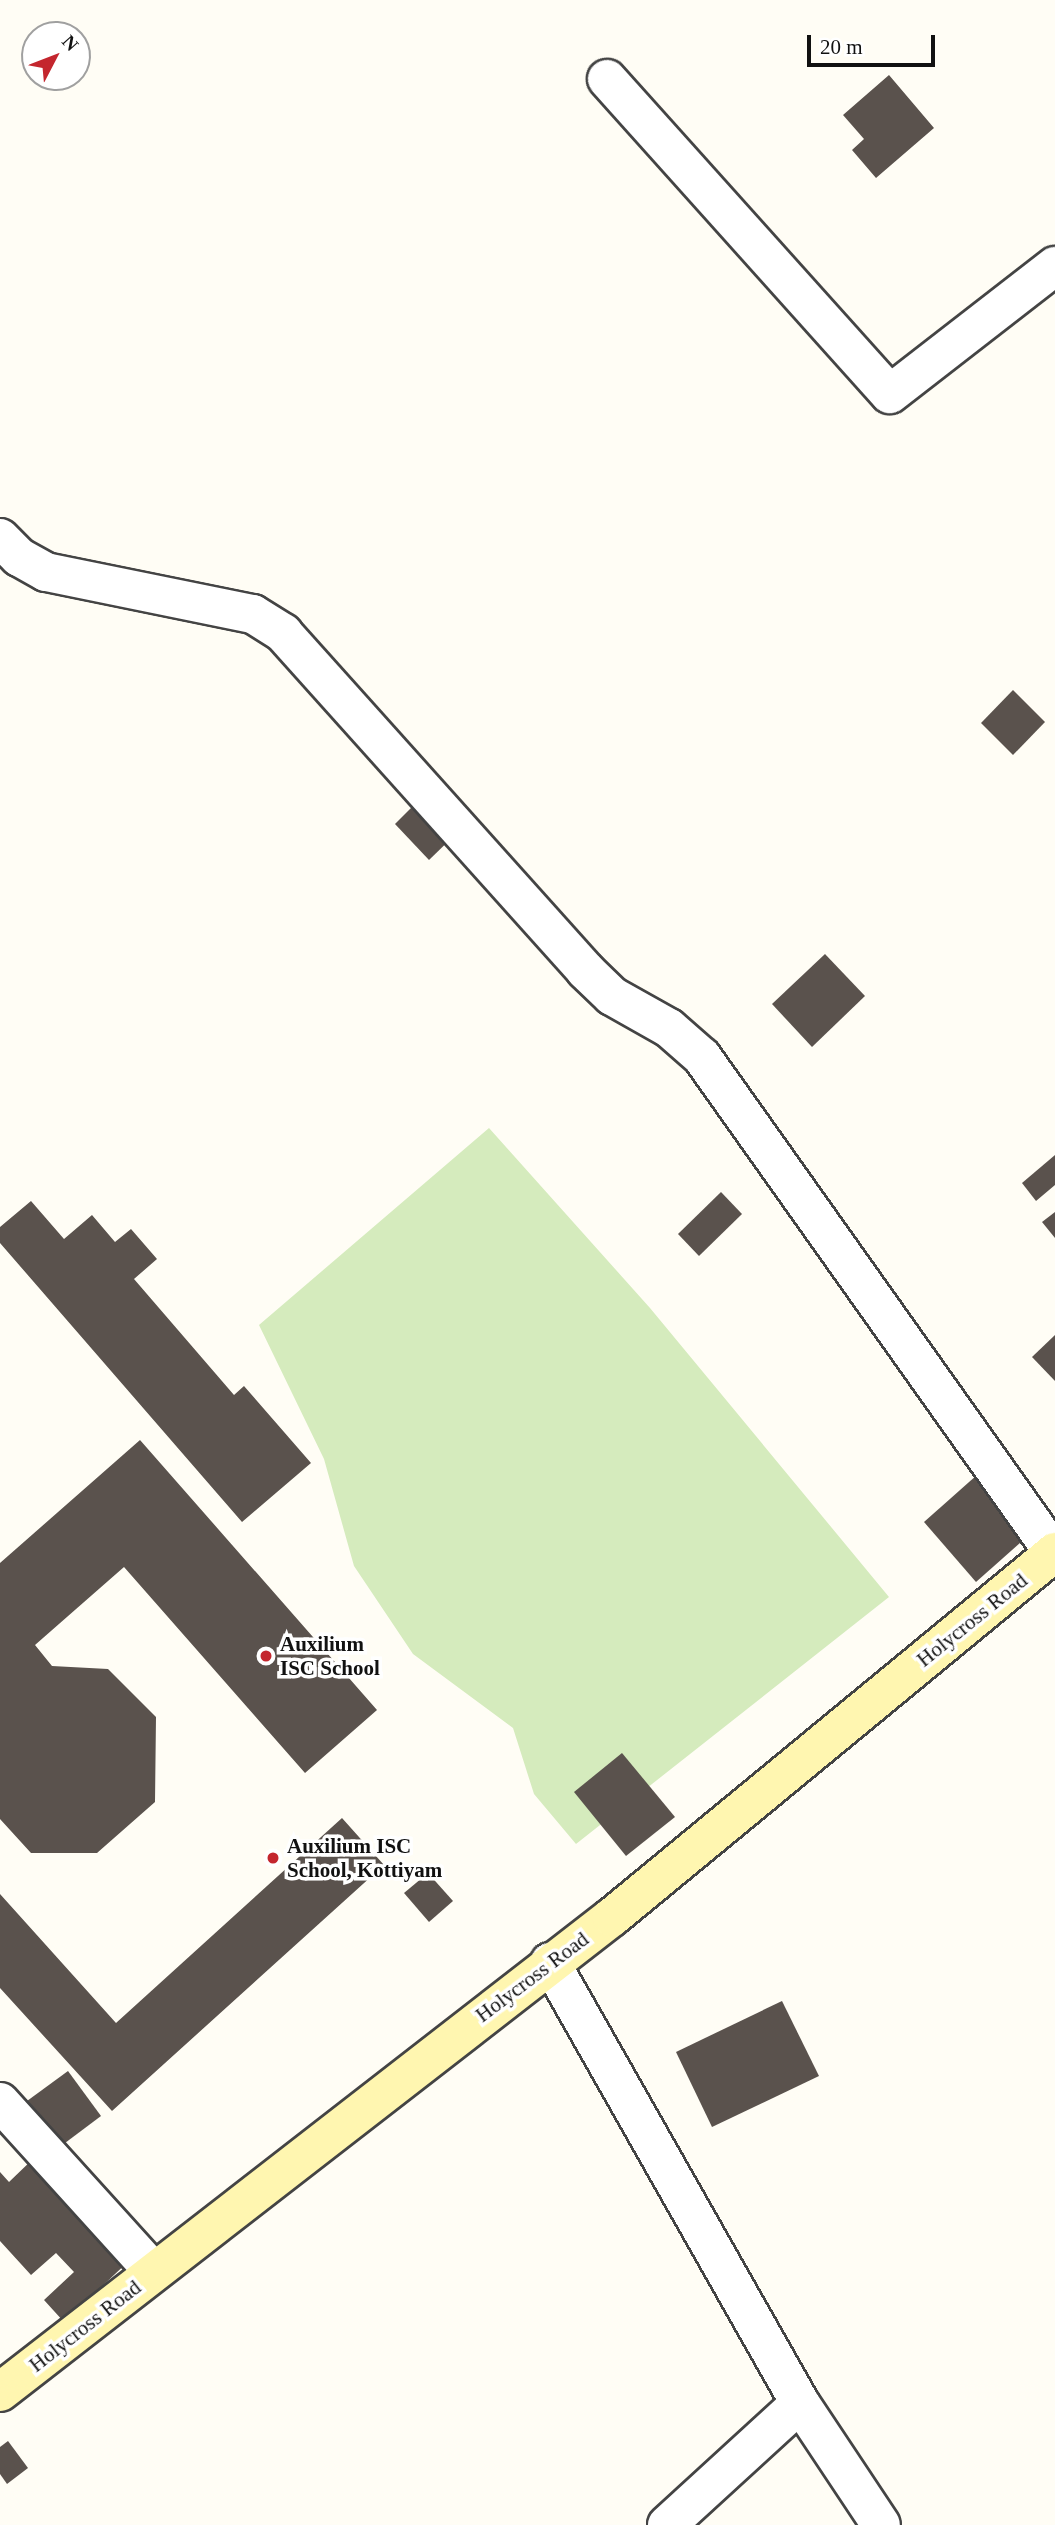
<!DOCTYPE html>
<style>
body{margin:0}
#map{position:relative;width:1055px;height:2525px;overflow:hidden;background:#fffdf5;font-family:Georgia,serif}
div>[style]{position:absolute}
.green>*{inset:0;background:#d5ebbd}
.building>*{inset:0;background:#5a524d}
.roads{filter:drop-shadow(2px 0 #444) drop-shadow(-2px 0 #444) drop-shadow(0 2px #444) drop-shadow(0 -2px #444)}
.minor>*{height:38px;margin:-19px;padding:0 19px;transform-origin:19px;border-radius:19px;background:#fff}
.secondary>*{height:38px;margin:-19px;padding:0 19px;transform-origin:19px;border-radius:19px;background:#fff6b0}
.dots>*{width:19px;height:19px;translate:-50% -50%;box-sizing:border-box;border:4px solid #fff;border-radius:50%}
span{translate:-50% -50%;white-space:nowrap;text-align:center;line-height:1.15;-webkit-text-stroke:7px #fff;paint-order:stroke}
.street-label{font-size:21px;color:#111}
.poi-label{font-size:21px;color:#111;font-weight:700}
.left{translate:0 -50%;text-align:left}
.north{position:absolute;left:21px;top:21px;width:70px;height:70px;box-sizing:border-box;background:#fff;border:2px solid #a0a0a0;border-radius:50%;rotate:48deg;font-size:19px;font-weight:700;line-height:28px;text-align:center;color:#111}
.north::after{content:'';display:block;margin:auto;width:24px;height:32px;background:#c4262e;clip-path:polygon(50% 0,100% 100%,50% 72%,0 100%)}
.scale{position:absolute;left:807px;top:35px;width:128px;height:32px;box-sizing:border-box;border:4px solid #111;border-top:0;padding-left:9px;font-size:21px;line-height:24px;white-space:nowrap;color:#111;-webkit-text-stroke:5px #fff;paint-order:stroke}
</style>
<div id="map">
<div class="green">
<div style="clip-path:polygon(489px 1128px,650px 1308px,889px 1597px,576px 1844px,534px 1794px,513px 1728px,413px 1654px,354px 1566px,324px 1459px,259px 1325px)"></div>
</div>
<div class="building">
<div style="clip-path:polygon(889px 75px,934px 128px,876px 178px,852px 150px,864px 139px,843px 115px)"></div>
<div style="clip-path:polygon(1013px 690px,1045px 722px,1013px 755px,981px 723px)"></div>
<div style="clip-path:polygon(427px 792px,462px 828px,429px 860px,395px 824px)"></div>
<div style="clip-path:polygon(825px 954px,865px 996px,812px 1047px,772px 1004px)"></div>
<div style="clip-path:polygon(1055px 1155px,1055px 1185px,1036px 1201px,1022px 1183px)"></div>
<div style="clip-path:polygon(721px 1192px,742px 1214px,699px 1256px,678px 1234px)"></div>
<div style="clip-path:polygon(31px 1201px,64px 1239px,92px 1215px,115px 1242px,131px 1229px,157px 1259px,134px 1279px,234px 1395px,244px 1386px,311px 1463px,242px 1522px,0 1243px,0 1227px)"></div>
<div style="clip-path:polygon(1055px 1212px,1055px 1238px,1042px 1222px)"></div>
<div style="clip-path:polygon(1055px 1335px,1055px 1381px,1032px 1357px)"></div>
<div style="clip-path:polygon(140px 1440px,377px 1710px,305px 1773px,124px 1567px,35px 1645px,52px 1666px,108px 1669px,156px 1717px,155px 1802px,97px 1853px,31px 1853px,0 1819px,0 1563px)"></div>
<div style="clip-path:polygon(986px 1467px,1039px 1526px,976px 1582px,924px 1522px)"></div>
<div style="clip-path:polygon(622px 1753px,675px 1817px,626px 1856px,574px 1792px)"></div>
<div style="clip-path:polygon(342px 1818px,384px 1865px,112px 2111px,0 1988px,0 1894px,116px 2023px)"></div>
<div style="clip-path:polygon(428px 1873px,453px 1901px,429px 1922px,404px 1893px)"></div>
<div style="clip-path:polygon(782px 2001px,819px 2076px,712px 2127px,676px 2052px)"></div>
<div style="clip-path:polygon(68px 2071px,101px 2116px,61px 2146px,27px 2101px)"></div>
<div style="clip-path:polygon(35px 2157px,131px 2259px,64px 2322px,44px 2300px,74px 2272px,56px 2253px,31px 2275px,0 2241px,0 2172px,9px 2182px)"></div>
<div style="clip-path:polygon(8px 2441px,28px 2468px,7px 2484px,0 2474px,0 2447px)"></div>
</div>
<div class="roads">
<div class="minor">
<div style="left:607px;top:79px;width:423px;rotate:48.1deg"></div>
<div style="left:890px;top:394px;width:209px;rotate:-37.8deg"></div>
<div style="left:0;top:538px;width:27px;rotate:45deg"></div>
<div style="left:19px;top:557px;width:31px;rotate:29deg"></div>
<div style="left:46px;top:572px;width:211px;rotate:11.5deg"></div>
<div style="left:253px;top:614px;width:36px;rotate:32deg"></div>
<div style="left:283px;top:633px;width:453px;rotate:48.1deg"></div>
<div style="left:585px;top:970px;width:37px;rotate:44deg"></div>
<div style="left:612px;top:996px;width:65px;rotate:29.3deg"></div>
<div style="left:669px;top:1028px;width:44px;rotate:41.3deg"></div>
<div style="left:702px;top:1057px;width:608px;rotate:54.64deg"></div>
<div style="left:550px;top:1962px;width:507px;rotate:60.45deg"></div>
<div style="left:800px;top:2403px;width:146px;rotate:56.4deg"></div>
<div style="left:0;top:2102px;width:229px;rotate:47.8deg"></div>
<div style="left:667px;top:2525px;width:180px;rotate:-42.5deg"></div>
</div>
<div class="secondary">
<div style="left:0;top:2392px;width:775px;rotate:-37.82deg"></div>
<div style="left:612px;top:1917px;width:574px;rotate:-39.49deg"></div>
</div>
</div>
<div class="dots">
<div style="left:266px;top:1656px;background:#c4262e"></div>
<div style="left:273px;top:1858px;background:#c4262e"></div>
</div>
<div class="street-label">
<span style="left:972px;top:1620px;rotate:-39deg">Holycross Road</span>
<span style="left:532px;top:1977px;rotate:-37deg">Holycross Road</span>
<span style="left:85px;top:2326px;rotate:-38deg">Holycross Road</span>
</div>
<div class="poi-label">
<span class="left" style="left:280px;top:1656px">Auxilium<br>ISC School</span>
<span class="left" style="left:287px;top:1858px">Auxilium ISC<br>School, Kottiyam</span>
</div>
<div class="north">N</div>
<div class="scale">20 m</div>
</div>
